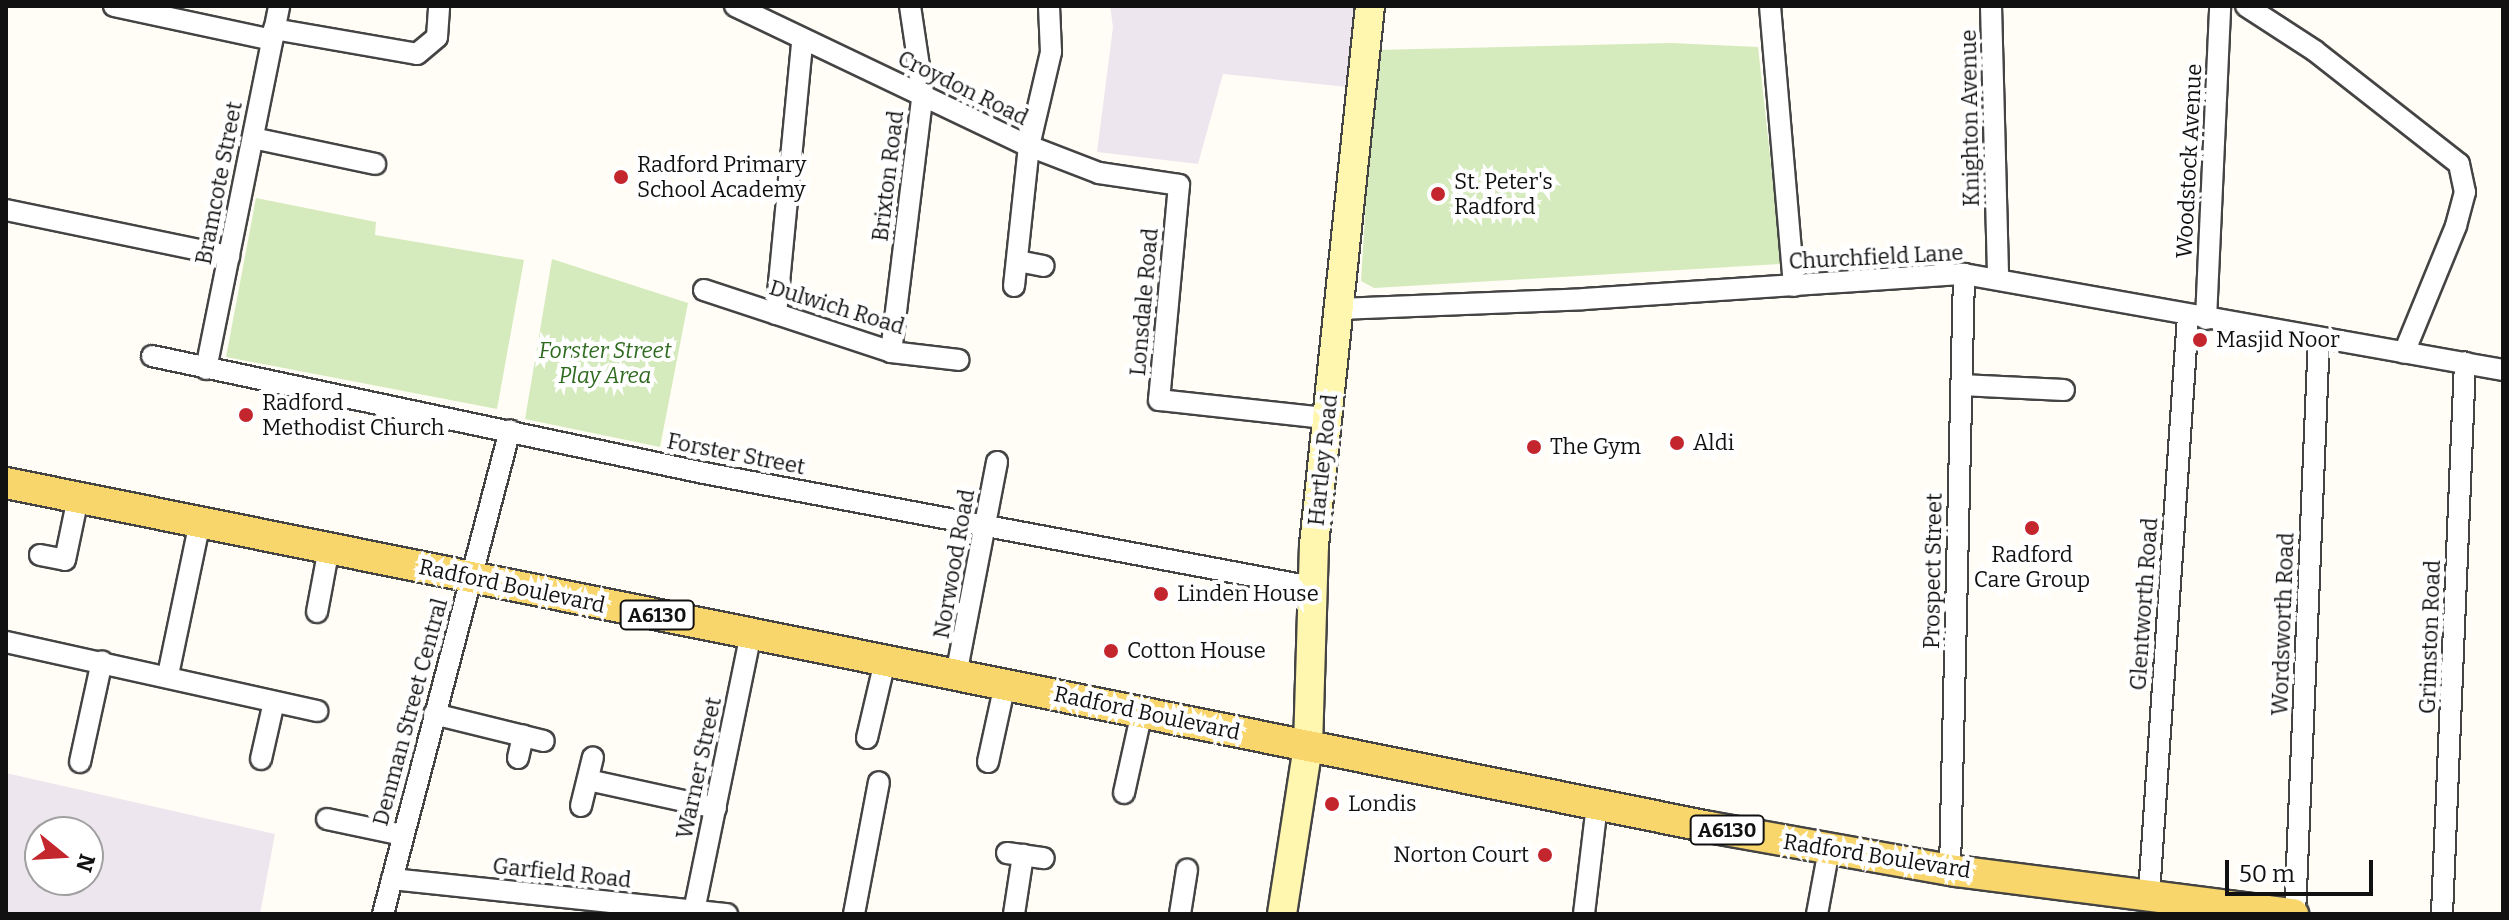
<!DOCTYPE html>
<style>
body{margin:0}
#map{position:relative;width:2509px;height:920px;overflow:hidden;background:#fffdf5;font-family:Bitter,serif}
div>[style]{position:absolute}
.industrial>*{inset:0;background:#eee6ef}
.green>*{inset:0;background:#d5ebbd}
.roads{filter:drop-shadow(2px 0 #444) drop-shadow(-2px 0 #444) drop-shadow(0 2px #444) drop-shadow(0 -2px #444)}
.street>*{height:20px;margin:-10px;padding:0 10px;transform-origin:10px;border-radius:10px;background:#fff}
.secondary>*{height:28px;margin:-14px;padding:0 14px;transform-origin:14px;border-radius:14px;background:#fff6b0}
.primary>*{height:30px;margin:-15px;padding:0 15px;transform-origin:15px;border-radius:15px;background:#f9d66b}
.dots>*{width:22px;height:22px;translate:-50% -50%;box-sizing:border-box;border:4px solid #fff;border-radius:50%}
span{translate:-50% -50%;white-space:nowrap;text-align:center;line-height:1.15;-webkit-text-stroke:8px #fff;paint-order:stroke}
.shield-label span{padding:2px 6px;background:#fff;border:2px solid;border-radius:6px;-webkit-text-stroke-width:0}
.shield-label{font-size:20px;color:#111;font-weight:700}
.street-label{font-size:22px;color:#111}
.poi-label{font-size:22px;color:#111}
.left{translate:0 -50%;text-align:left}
.right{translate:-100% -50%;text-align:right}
.park-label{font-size:22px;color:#2f6b1f;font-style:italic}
.frame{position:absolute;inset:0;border:8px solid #111;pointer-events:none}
.north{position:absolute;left:24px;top:816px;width:80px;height:80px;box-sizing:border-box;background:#fff;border:2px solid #a0a0a0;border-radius:50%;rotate:108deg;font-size:22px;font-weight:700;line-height:32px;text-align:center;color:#111}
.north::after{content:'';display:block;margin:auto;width:28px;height:36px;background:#c4262e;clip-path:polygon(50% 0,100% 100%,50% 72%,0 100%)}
.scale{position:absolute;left:2225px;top:860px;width:148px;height:36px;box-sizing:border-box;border:4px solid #111;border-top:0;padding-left:10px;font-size:24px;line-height:28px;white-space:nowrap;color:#111;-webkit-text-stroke:6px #fff;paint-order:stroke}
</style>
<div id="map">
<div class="industrial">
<div style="clip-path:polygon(1110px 6px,1361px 6px,1357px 88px,1223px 74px,1198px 164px,1097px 152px,1113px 27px)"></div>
<div style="clip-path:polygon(evenodd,6px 773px,275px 834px,260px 914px,6px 914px,6px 773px,40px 832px,88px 832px,88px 880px,40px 880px,40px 832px)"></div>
</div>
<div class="green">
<div style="clip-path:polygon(1671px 43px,1758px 47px,1782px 264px,1374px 288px,1361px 281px,1375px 50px)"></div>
<div style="clip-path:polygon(256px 198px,376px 222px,375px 235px,524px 260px,497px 409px,226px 357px)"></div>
<div style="clip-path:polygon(552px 259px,688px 303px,660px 447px,525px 419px)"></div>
</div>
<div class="roads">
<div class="street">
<div style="left:114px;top:6px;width:162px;rotate:12.1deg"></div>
<div style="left:735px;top:6px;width:326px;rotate:25.5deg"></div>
<div style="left:1029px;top:146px;width:75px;rotate:21.1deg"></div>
<div style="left:1099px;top:173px;width:81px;rotate:8.5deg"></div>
<div style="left:1179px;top:185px;width:216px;rotate:95.3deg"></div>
<div style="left:1159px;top:400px;width:168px;rotate:6.2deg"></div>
<div style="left:1770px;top:6px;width:281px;rotate:85.1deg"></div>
<div style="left:1991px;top:6px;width:272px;rotate:88.5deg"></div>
<div style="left:2246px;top:6px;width:82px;rotate:33.1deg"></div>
<div style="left:2315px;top:51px;width:183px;rotate:38.1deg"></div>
<div style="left:2459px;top:164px;width:29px;rotate:78deg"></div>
<div style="left:2465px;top:192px;width:35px;rotate:105deg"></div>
<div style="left:2456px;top:226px;width:137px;rotate:112.3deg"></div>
<div style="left:274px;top:29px;width:145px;rotate:9.9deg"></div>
<div style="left:417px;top:54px;width:26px;rotate:-40deg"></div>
<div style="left:437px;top:37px;width:31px;rotate:-86deg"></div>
<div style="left:253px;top:138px;width:125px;rotate:12deg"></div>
<div style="left:6px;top:210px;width:228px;rotate:11.7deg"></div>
<div style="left:1018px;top:261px;width:26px;rotate:11deg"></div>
<div style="left:1014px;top:286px;width:141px;rotate:-83.9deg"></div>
<div style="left:1029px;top:146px;width:97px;rotate:-76.8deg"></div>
<div style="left:1051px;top:52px;width:46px;rotate:-92.5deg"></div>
<div style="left:704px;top:290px;width:197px;rotate:18.3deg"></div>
<div style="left:891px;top:352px;width:68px;rotate:6.7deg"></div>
<div style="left:1339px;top:309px;width:245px;rotate:-2.3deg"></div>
<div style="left:1584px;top:299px;width:381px;rotate:-3.8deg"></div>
<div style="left:1964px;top:274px;width:547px;rotate:10.1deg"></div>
<div style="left:776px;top:314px;width:273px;rotate:-84.5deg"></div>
<div style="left:2206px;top:319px;width:313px;rotate:-87.4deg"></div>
<div style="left:891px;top:352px;width:261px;rotate:-83deg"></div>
<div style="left:923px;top:93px;width:88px;rotate:-98.5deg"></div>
<div style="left:152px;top:356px;width:564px;rotate:11.97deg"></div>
<div style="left:704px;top:473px;width:619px;rotate:10.62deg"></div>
<div style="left:206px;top:369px;width:370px;rotate:-78.6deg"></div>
<div style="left:1961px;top:385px;width:103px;rotate:2.8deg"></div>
<div style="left:40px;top:555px;width:25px;rotate:11deg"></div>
<div style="left:65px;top:560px;width:63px;rotate:-78.2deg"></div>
<div style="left:317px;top:612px;width:65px;rotate:-79.4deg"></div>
<div style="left:6px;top:642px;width:319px;rotate:12.5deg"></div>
<div style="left:168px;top:675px;width:156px;rotate:-78.2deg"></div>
<div style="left:956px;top:675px;width:217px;rotate:-79.1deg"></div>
<div style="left:434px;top:714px;width:113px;rotate:13.8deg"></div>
<div style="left:867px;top:738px;width:79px;rotate:-76.8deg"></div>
<div style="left:518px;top:758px;width:23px;rotate:-77deg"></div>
<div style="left:261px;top:759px;width:58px;rotate:-77.2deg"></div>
<div style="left:80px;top:762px;width:103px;rotate:-77.7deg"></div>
<div style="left:988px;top:762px;width:80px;rotate:-77.7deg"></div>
<div style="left:588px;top:780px;width:131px;rotate:12.3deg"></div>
<div style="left:1124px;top:793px;width:83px;rotate:-77.5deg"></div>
<div style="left:581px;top:806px;width:50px;rotate:-76.2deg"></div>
<div style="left:327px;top:819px;width:77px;rotate:12deg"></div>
<div style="left:1007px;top:853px;width:37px;rotate:8deg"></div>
<div style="left:1950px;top:869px;width:595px;rotate:-88.65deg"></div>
<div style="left:392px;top:879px;width:337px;rotate:6deg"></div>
<div style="left:2149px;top:894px;width:579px;rotate:-86.14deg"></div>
<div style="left:694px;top:911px;width:283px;rotate:-78.4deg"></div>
<div style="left:383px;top:914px;width:500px;rotate:-75.3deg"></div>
<div style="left:854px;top:914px;width:134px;rotate:-79.3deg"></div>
<div style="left:1014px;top:914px;width:60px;rotate:-81.3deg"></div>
<div style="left:1180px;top:914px;width:45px;rotate:-81deg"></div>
<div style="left:1584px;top:914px;width:110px;rotate:-83.2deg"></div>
<div style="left:1817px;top:914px;width:66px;rotate:-79.5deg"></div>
<div style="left:2295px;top:914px;width:577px;rotate:-87.62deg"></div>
<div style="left:2442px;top:914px;width:552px;rotate:-87.61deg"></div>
</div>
<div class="secondary">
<div style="left:1282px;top:914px;width:169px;rotate:-81.2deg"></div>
<div style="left:1308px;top:747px;width:202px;rotate:-88.3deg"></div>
<div style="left:1314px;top:545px;width:542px;rotate:-84.07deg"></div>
</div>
<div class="primary">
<div style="left:6px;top:483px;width:1737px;rotate:11.42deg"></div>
<div style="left:1709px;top:827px;width:251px;rotate:10.1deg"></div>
<div style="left:1956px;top:871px;width:340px;rotate:7.3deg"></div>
</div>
</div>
<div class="dots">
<div style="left:621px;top:177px;background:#c4262e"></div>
<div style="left:1438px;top:194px;background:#c4262e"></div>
<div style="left:2200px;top:340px;background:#c4262e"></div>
<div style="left:246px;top:415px;background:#c4262e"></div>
<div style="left:1677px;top:443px;background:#c4262e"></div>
<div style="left:1534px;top:447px;background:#c4262e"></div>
<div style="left:2032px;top:528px;background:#c4262e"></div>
<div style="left:1161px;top:594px;background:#c4262e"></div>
<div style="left:1111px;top:651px;background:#c4262e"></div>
<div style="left:1332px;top:804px;background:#c4262e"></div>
<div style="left:1545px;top:855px;background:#c4262e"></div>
</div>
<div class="shield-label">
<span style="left:657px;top:615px">A6130</span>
<span style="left:1727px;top:830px">A6130</span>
</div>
<div class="street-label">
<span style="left:963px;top:88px;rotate:26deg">Croydon Road</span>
<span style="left:1970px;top:118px;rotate:-91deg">Knighton Avenue</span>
<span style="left:2189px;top:161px;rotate:-87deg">Woodstock Avenue</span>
<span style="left:888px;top:176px;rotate:-83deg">Brixton Road</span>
<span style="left:219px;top:183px;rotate:-79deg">Bramcote Street</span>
<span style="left:1876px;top:257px;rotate:-3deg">Churchfield Lane</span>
<span style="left:1144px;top:302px;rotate:-85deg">Lonsdale Road</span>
<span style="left:837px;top:307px;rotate:17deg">Dulwich Road</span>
<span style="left:736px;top:454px;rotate:11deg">Forster Street</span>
<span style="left:1323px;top:460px;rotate:-84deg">Hartley Road</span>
<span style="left:954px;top:564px;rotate:-80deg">Norwood Road</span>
<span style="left:1933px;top:571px;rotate:-89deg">Prospect Street</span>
<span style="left:512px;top:586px;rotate:12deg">Radford Boulevard</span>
<span style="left:2144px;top:604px;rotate:-86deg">Glentworth Road</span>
<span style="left:2283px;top:624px;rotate:-88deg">Wordsworth Road</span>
<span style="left:2430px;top:637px;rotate:-88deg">Grimston Road</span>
<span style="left:410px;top:712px;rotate:-75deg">Denman Street Central</span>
<span style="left:1147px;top:713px;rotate:12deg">Radford Boulevard</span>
<span style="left:699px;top:768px;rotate:-78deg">Warner Street</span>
<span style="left:1877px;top:856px;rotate:9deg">Radford Boulevard</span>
<span style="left:562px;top:873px;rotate:6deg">Garfield Road</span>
</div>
<div class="poi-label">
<span class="left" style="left:637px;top:177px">Radford Primary<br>School Academy</span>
<span class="left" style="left:1454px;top:194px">St. Peter's<br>Radford</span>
<span class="left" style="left:2216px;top:340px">Masjid Noor</span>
<span class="left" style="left:262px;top:415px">Radford<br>Methodist Church</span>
<span class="left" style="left:1693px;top:443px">Aldi</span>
<span class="left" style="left:1550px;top:447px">The Gym</span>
<span style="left:2032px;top:567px">Radford<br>Care Group</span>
<span class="left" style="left:1177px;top:594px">Linden House</span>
<span class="left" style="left:1127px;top:651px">Cotton House</span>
<span class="left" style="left:1348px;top:804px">Londis</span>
<span class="right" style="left:1529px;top:855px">Norton Court</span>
</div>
<div class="park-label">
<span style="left:605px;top:363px">Forster Street<br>Play Area</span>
</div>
<div class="frame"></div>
<div class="north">N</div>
<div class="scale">50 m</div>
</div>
